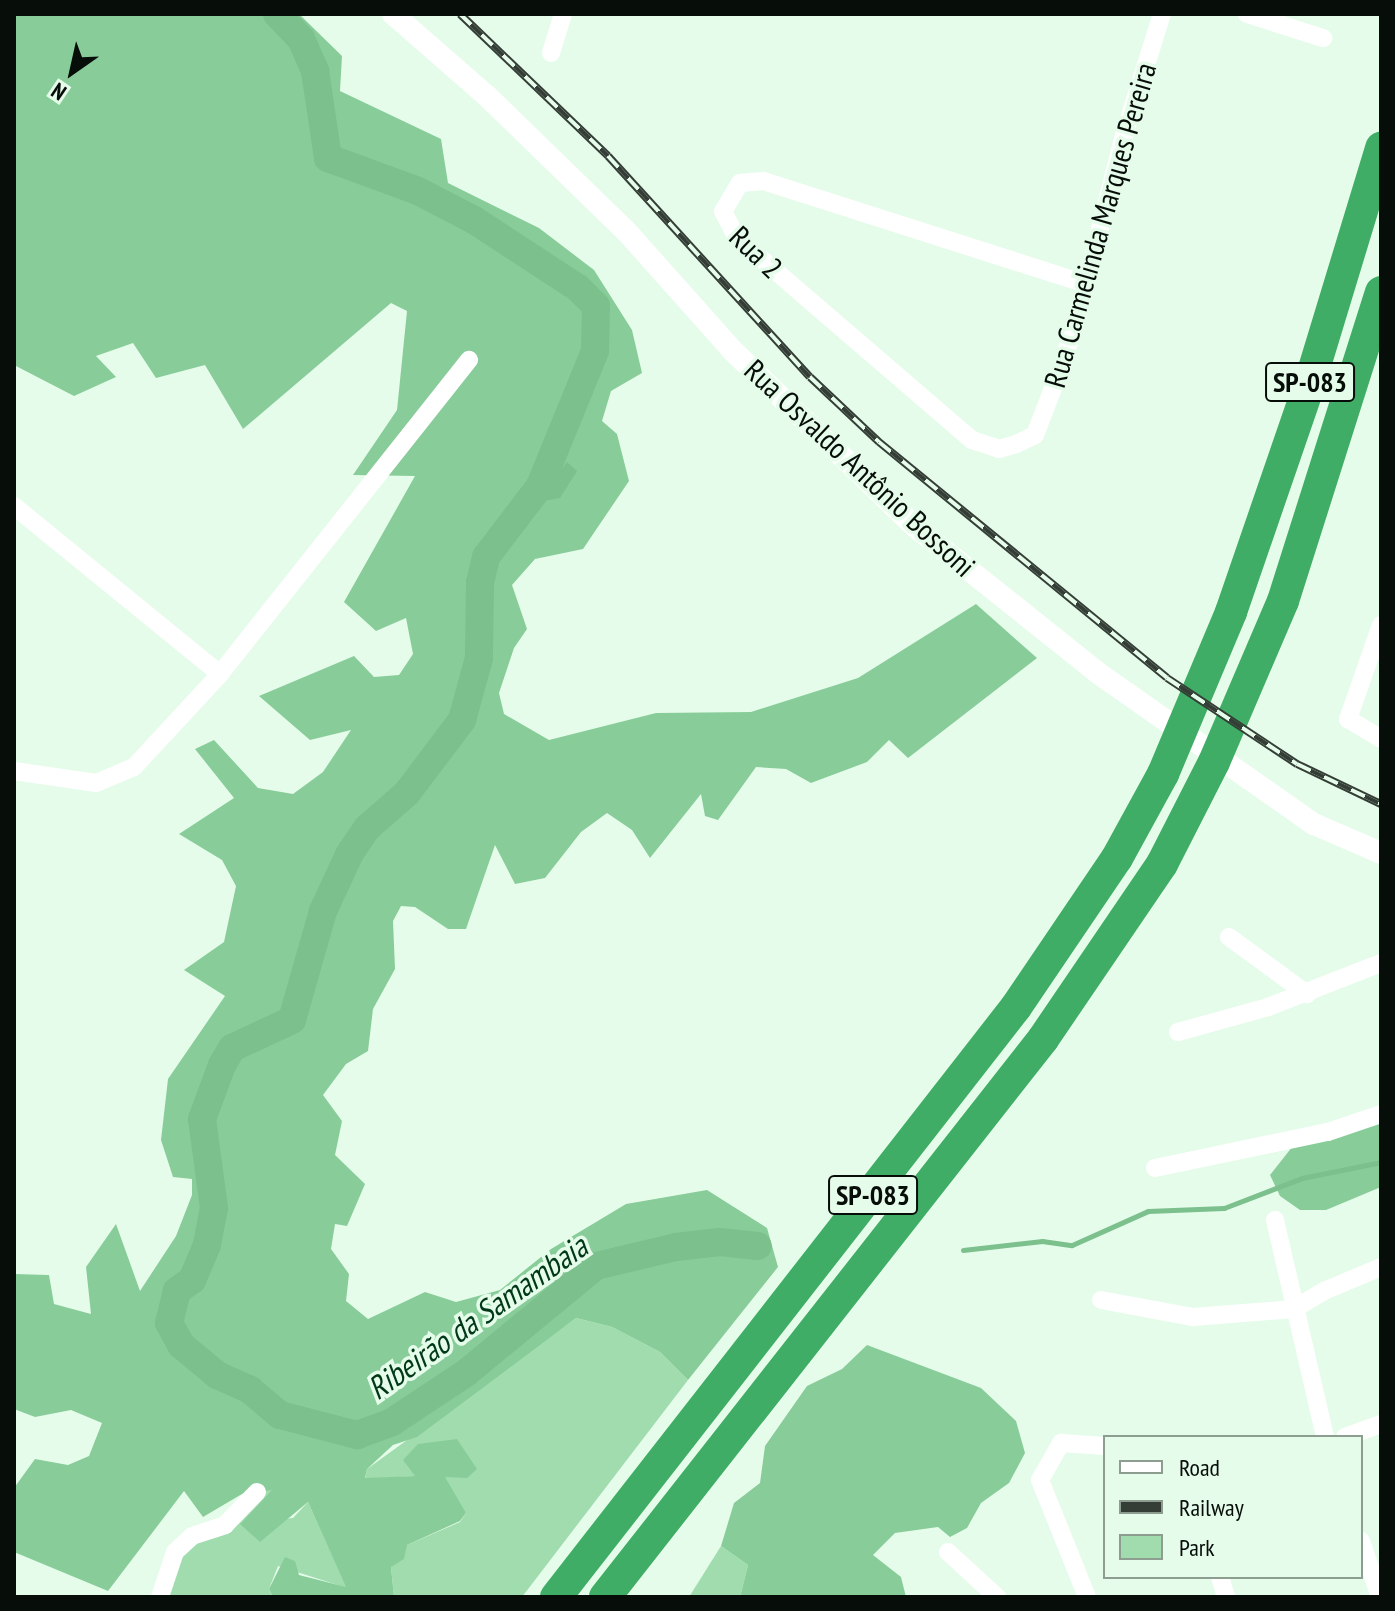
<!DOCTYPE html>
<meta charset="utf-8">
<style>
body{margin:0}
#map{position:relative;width:1395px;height:1611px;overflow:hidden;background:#e6fcea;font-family:"PT Sans Narrow",sans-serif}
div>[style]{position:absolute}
.green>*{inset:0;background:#a1dcaf}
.forest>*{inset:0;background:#88cd99}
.water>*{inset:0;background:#7bc08d}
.stream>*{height:5px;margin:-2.5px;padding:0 2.5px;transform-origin:2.5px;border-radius:2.5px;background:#7bc08d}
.river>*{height:28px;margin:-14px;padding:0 14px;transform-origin:14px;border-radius:14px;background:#7bc08d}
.minor>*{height:18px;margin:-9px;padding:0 9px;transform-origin:9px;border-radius:9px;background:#fff}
.tertiary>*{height:22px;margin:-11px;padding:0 11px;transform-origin:11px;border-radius:11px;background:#fff}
.motorway>*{height:32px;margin:-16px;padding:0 16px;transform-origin:16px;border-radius:16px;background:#3fad65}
.rail>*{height:8px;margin-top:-4px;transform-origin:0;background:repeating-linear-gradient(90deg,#e6fcea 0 15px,#343e36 0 30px);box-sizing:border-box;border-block:2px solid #343e36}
span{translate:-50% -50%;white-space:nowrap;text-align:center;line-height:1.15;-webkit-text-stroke:7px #e6fcea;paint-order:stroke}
.shield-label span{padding:2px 6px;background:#e6fcea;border:2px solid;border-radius:6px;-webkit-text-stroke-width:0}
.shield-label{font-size:28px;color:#070e09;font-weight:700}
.street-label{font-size:30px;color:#070e09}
.water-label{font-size:32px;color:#013918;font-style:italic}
.frame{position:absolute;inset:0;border:16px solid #070e09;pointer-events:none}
.legend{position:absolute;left:1103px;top:1435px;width:260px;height:144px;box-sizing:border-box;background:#e6fcea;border:2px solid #8d9d90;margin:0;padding:10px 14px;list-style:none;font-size:24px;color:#070e09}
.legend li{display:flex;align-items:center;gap:16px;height:40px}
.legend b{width:40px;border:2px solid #8d9d90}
.north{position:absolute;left:32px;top:32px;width:80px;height:80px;-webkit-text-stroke:6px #e6fcea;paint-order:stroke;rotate:214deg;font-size:22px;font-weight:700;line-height:32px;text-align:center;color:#070e09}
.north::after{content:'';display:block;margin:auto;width:28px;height:36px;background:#070e09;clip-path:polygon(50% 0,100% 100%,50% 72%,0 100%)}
</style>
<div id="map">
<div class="green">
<div style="clip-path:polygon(576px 1318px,612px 1327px,660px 1352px,688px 1380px,522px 1597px,394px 1597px,391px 1567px,407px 1545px,460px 1522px,466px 1513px,450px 1493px,433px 1443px,418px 1445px,416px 1476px,365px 1479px,367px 1469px)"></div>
<div style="clip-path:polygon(274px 1489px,241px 1523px,293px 1518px,308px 1502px,347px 1588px,278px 1566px,269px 1589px,273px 1597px,160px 1597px,175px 1552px,225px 1525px,257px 1492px)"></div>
<div style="clip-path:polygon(721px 1546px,748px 1565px,740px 1597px,689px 1597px)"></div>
</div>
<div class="forest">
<div style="clip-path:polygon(14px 14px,299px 14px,342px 56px,340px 91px,441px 139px,448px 183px,539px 228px,594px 270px,632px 330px,642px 373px,611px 391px,602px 421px,617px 434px,629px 481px,583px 549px,535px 559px,512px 585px,527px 629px,514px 648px,499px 693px,504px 714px,549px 740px,656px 713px,751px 712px,858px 678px,976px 604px,1037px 658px,908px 758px,889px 740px,867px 762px,811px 783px,786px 769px,756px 767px,718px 820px,705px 816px,701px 794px,650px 858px,632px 830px,607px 813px,581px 832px,545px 878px,515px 884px,495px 845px,466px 929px,448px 929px,415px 907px,401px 906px,393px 921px,395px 969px,373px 1009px,368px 1051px,346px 1064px,323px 1095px,342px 1121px,335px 1155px,365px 1184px,347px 1226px,335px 1224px,331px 1249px,349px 1274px,346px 1301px,368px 1319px,425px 1292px,456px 1302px,500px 1290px,551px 1249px,626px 1204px,707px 1190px,767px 1228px,778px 1267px,688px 1380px,660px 1352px,612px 1327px,576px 1318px,417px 1437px,393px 1445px,367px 1469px,365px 1478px,415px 1476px,403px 1460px,418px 1444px,457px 1439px,477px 1469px,467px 1478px,445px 1477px,466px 1513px,460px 1521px,407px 1545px,404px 1559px,391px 1567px,394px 1597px,273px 1597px,269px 1589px,285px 1557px,295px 1561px,299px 1575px,346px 1587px,308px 1502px,260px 1542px,240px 1524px,272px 1490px,242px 1494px,203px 1517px,184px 1491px,108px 1591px,14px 1552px,14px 1488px,35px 1459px,68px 1465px,89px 1456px,102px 1423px,71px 1410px,35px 1417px,14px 1409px,14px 1274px,49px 1275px,54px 1304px,91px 1314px,86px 1267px,116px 1224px,140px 1291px,176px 1236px,192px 1195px,192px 1179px,173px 1177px,161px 1140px,168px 1079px,225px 996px,184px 970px,224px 942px,236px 886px,222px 860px,179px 834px,234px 798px,195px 749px,214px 740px,258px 788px,293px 794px,323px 772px,351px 730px,310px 740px,259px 696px,354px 656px,374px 677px,399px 675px,413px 654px,406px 618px,376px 631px,344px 602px,415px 476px,353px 475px,397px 410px,407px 311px,391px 303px,243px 429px,205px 365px,156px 378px,133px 343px,96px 356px,116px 377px,74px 396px,14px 365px)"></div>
<div style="clip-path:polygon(1381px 1111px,1381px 1187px,1326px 1210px,1300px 1210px,1280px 1196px,1270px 1175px,1300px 1137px)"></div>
<div style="clip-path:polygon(867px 1345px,981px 1388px,1016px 1421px,1025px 1453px,1009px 1483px,981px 1503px,967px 1528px,950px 1537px,938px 1527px,895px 1533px,873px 1555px,901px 1577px,906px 1597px,740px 1597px,748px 1565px,721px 1546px,734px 1503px,760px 1483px,765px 1446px,807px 1386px,842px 1369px)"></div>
</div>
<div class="water">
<div style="clip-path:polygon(567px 462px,577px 471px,560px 498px,538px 502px)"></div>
</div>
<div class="stream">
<div style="left:963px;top:1250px;width:80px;rotate:-6.5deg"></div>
<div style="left:1042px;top:1241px;width:30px;rotate:8deg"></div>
<div style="left:1072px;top:1245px;width:83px;rotate:-24.1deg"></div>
<div style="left:1148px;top:1211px;width:76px;rotate:-2.3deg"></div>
<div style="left:1224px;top:1208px;width:84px;rotate:-21deg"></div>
<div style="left:1302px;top:1178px;width:81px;rotate:-11.4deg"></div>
</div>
<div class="river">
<div style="left:277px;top:14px;width:35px;rotate:46deg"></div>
<div style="left:301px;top:39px;width:35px;rotate:66deg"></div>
<div style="left:315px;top:71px;width:88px;rotate:81.5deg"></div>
<div style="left:328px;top:158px;width:96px;rotate:20.1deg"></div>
<div style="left:418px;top:191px;width:63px;rotate:27.4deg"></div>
<div style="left:474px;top:220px;width:124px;rotate:33.2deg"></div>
<div style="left:578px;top:288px;width:25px;rotate:45deg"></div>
<div style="left:596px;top:306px;width:45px;rotate:91.3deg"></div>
<div style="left:595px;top:351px;width:146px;rotate:112.2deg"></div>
<div style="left:540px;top:486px;width:89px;rotate:127.3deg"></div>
<div style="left:486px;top:557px;width:26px;rotate:103deg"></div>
<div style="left:480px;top:582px;width:76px;rotate:90.8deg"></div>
<div style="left:479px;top:658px;width:64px;rotate:105.3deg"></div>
<div style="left:462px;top:720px;width:91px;rotate:127deg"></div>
<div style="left:407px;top:793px;width:53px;rotate:138.8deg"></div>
<div style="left:367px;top:828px;width:32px;rotate:124deg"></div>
<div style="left:349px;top:855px;width:62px;rotate:114.9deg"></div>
<div style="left:323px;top:911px;width:113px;rotate:105.9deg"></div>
<div style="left:292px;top:1020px;width:66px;rotate:155deg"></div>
<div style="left:232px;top:1048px;width:20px;rotate:120deg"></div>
<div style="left:222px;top:1065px;width:58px;rotate:110.3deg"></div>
<div style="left:202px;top:1119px;width:90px;rotate:82.3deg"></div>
<div style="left:214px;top:1208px;width:38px;rotate:101deg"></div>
<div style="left:207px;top:1245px;width:38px;rotate:113deg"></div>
<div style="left:192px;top:1280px;width:19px;rotate:144deg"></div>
<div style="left:177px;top:1291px;width:33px;rotate:104deg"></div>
<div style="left:169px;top:1323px;width:25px;rotate:61deg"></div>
<div style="left:181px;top:1345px;width:47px;rotate:39.8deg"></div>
<div style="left:217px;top:1375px;width:36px;rotate:24deg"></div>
<div style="left:250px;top:1390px;width:39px;rotate:40deg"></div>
<div style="left:280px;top:1415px;width:80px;rotate:14.6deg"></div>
<div style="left:357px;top:1435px;width:37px;rotate:-20deg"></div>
<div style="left:392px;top:1422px;width:89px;rotate:-33.5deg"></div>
<div style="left:466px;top:1373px;width:168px;rotate:-39.5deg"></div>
<div style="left:596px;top:1266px;width:82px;rotate:-13.4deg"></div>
<div style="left:676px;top:1247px;width:44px;rotate:-6.5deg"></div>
<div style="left:720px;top:1242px;width:38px;rotate:6deg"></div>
</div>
<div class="minor">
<div style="left:1247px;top:14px;width:80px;rotate:17.5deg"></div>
<div style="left:551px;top:53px;width:41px;rotate:-72.9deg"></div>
<div style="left:1086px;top:284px;width:339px;rotate:-162.3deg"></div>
<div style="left:763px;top:181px;width:23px;rotate:175deg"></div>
<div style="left:740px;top:183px;width:33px;rotate:121deg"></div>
<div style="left:723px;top:211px;width:29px;rotate:63deg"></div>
<div style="left:736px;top:237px;width:311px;rotate:40.7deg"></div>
<div style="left:972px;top:440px;width:28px;rotate:18deg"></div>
<div style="left:999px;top:449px;width:18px;rotate:-16deg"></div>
<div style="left:1016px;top:444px;width:21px;rotate:-25deg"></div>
<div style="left:1035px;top:435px;width:80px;rotate:-68.9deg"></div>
<div style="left:1064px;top:360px;width:79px;rotate:-73.9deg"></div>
<div style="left:1086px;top:284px;width:154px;rotate:-75.7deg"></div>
<div style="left:1124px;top:135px;width:127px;rotate:-72.6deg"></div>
<div style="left:14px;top:506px;width:266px;rotate:39.2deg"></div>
<div style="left:1381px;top:625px;width:100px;rotate:109.3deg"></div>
<div style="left:1348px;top:719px;width:39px;rotate:31deg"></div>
<div style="left:14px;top:771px;width:83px;rotate:8.3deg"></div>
<div style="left:96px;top:783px;width:41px;rotate:-22.8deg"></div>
<div style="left:134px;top:767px;width:127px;rotate:-47.2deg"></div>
<div style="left:220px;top:674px;width:401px;rotate:-51.6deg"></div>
<div style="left:1229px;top:937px;width:97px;rotate:36.2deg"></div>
<div style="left:1178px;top:1032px;width:93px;rotate:-15.5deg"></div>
<div style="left:1268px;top:1007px;width:121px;rotate:-21.3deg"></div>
<div style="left:1155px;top:1168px;width:177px;rotate:-11.8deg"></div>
<div style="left:1328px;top:1132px;width:56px;rotate:-18.8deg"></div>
<div style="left:1275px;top:1220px;width:223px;rotate:77deg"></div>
<div style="left:1101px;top:1300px;width:94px;rotate:10.5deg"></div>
<div style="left:1193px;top:1317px;width:101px;rotate:-4.5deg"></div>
<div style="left:1294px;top:1309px;width:35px;rotate:-31deg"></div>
<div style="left:1324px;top:1291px;width:62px;rotate:-22.8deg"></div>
<div style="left:1345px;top:1437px;width:38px;rotate:-20deg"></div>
<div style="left:1361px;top:1541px;width:59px;rotate:71.3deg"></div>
<div style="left:948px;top:1552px;width:67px;rotate:42.6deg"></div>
<div style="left:1220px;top:1577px;width:21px;rotate:73deg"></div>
<div style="left:160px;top:1597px;width:47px;rotate:-71.6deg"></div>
<div style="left:175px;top:1552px;width:23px;rotate:-43deg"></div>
<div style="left:192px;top:1536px;width:35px;rotate:-18deg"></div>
<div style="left:225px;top:1525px;width:46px;rotate:-45.9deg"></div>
<div style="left:1087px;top:1597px;width:126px;rotate:-111.9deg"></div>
<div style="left:1040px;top:1480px;width:43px;rotate:-60.4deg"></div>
<div style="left:1061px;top:1443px;width:44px;rotate:3.9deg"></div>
</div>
<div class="tertiary">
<div style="left:393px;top:14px;width:125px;rotate:41.1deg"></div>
<div style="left:487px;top:96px;width:195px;rotate:44.2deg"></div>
<div style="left:627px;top:232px;width:158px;rotate:48.3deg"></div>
<div style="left:732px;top:350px;width:253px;rotate:44deg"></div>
<div style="left:914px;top:526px;width:236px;rotate:38.6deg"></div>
<div style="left:1098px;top:673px;width:264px;rotate:35deg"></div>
<div style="left:1314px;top:824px;width:73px;rotate:23.4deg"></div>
</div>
<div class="motorway">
<div style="left:556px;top:1597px;width:748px;rotate:-52.06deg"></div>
<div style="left:1016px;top:1007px;width:180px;rotate:-55.9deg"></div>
<div style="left:1117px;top:858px;width:96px;rotate:-61.3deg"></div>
<div style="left:1163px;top:774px;width:176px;rotate:-67.2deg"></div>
<div style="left:1231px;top:612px;width:243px;rotate:-71deg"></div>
<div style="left:1310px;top:382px;width:245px;rotate:-73.1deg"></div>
<div style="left:605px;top:1597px;width:709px;rotate:-51.87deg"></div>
<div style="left:1043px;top:1039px;width:212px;rotate:-55.8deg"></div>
<div style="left:1162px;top:864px;width:114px;rotate:-63deg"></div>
<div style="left:1214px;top:762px;width:175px;rotate:-66.8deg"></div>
<div style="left:1283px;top:601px;width:324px;rotate:-72.4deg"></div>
</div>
<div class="rail">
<div style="left:460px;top:14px;width:205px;rotate:43.8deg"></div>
<div style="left:608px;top:156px;width:299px;rotate:47.6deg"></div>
<div style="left:810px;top:377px;width:95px;rotate:43.3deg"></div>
<div style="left:879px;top:442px;width:372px;rotate:39.3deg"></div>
<div style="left:1167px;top:678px;width:156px;rotate:33.5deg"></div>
<div style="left:1297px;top:764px;width:93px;rotate:25.5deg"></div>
</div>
<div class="shield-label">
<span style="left:1310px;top:382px">SP-083</span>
<span style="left:873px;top:1195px">SP-083</span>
</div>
<div class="street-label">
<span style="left:1100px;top:225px;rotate:-74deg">Rua Carmelinda Marques Pereira</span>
<span style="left:756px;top:252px;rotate:44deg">Rua 2</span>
<span style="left:860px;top:468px;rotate:43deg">Rua Osvaldo Antônio Bossoni</span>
</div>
<div class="water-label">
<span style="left:477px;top:1317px;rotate:-35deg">Ribeirão da Samambaia</span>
</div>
<div class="frame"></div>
<ul class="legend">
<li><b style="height:10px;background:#fff"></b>Road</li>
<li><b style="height:10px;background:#343e36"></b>Railway</li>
<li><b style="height:22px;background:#a1dcaf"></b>Park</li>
</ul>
<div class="north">N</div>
</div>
